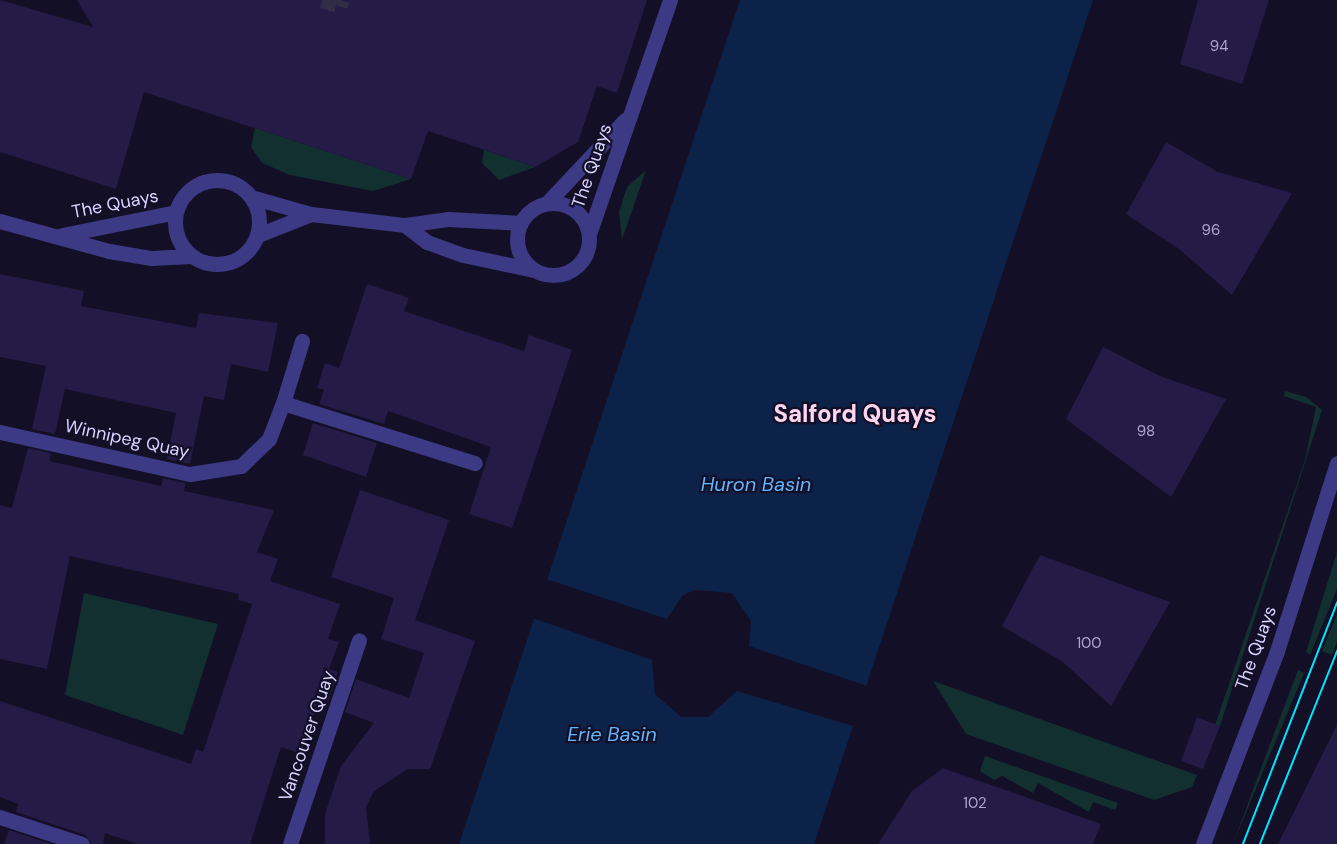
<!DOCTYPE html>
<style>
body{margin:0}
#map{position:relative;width:1337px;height:844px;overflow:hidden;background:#130f26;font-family:"DM Sans",sans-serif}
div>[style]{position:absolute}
.green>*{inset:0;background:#12302f}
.water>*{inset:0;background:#0c2248}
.pier>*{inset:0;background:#130f26}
.building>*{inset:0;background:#241b47}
.street-tunnel>*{height:15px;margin-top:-7.5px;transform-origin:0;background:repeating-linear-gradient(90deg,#312d47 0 15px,transparent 0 23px)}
.street>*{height:15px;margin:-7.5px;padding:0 7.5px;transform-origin:7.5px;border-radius:7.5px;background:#3d3a85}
.street>.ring{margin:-7.5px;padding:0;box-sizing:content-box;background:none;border:15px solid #3d3a85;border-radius:50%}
.tram>*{height:1.5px;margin:-0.75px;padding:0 0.75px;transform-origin:0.75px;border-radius:0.75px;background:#00e5ff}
span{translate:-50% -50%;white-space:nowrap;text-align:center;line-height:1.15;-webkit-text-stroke:4.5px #130f26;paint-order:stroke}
.number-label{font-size:15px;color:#aca6d1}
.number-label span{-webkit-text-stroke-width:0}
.street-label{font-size:18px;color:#d9d4ff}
.water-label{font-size:20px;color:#62b6ff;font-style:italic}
.district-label{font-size:24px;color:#ffd6f0;font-weight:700}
</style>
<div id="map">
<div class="green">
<div style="clip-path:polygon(255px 128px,411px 179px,373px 191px,290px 175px,262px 163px,251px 147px)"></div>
<div style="clip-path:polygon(484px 150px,535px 167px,499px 180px,482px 163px)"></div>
<div style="clip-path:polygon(646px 170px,622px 240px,619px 212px,627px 187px)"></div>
<div style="clip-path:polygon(1285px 391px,1306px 397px,1322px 410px,1220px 726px,1215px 725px,1305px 460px,1316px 407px,1284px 396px)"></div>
<div style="clip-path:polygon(1337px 552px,1337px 589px,1310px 655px,1306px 652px)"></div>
<div style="clip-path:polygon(84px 593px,218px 624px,183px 735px,65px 695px)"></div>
<div style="clip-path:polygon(1337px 614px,1337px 641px,1332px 655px,1322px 651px)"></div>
<div style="clip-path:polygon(1298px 670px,1304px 673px,1233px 844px,1257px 779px)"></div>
<div style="clip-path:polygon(933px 681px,1197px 775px,1192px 787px,1154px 800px,966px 734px)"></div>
<div style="clip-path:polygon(985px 756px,1118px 803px,1115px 810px,1093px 802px,1089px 812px,1038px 783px,1033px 793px,1002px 776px,994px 780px,980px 771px)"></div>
</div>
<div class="water">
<div style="clip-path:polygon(740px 0,1093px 0,814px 844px,459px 844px)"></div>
</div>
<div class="pier">
<div style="clip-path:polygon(543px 578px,667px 619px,682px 596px,694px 590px,732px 593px,751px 621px,749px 646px,870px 687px,856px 727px,737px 691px,708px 717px,681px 717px,655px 694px,652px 660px,530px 617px)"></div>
</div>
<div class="building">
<div style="clip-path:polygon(0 0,93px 27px,77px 0,647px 0,617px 93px,597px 86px,578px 142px,535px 167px,428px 131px,411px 179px,144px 92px,116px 189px,0 152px)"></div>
<div style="clip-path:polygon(1198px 0,1269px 0,1242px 84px,1180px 64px)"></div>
<div style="clip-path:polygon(1166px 142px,1218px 172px,1292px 193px,1232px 295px,1179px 249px,1126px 214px)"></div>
<div style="clip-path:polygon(0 274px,84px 291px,81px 306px,196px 328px,199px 313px,278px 323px,268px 372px,231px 364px,224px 400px,204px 396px,190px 464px,167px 459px,176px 413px,65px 389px,55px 434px,32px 429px,46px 366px,0 357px)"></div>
<div style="clip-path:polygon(367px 284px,409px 298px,404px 311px,524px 351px,529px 335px,572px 350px,512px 528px,469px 514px,491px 447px,388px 411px,384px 424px,319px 404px,324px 390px,317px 388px,325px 363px,339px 368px)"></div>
<div style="clip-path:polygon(1103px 347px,1160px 376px,1226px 399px,1171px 497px,1066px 419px)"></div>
<div style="clip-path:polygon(313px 423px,377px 443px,366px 477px,303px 455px)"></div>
<div style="clip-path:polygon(28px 448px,51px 453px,49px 461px,161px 486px,163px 478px,186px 483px,184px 491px,274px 510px,257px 552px,278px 559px,270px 581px,340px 604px,328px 639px,339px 642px,329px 669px,338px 672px,327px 705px,318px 702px,301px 754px,281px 747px,250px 844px,138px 844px,105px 833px,103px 844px,92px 844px,85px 835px,16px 812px,18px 804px,0 797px,0 701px,191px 764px,196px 749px,203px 752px,252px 604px,238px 600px,239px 594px,70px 556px,47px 669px,0 659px,0 505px,12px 508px)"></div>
<div style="clip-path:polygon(360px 490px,449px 520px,415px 620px,475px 641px,430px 769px,408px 769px,374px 791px,366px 807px,370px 844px,325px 844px,325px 814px,341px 766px,374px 723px,345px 712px,356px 679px,409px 698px,424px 653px,381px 639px,394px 598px,331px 577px)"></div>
<div style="clip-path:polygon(1040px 555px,1170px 602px,1111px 706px,1063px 662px,1002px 626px)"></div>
<div style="clip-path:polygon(1197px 717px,1220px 726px,1203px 769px,1181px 761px)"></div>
<div style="clip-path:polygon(1337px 725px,1337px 844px,1278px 844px)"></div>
<div style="clip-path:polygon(943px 768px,1101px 824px,1093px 844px,878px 844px,912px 791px)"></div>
<div style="clip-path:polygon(9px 830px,51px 844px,4px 844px)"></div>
</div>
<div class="street-tunnel">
<div style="left:322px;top:0;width:19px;rotate:18deg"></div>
<div style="left:340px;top:6px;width:6px;rotate:-72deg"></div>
</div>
<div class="street">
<div class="ring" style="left:175px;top:180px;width:69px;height:69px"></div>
<div style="left:251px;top:197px;width:62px;rotate:15.8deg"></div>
<div class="ring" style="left:517px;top:203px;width:57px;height:57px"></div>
<div style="left:547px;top:203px;width:114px;rotate:-46.8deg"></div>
<div style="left:0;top:221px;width:113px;rotate:15.4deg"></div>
<div style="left:109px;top:251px;width:43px;rotate:9.5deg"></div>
<div style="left:151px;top:258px;width:41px;rotate:-2.8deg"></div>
<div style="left:405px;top:225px;width:28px;rotate:38deg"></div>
<div style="left:427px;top:242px;width:38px;rotate:20deg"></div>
<div style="left:463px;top:255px;width:73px;rotate:11.9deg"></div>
<div style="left:589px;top:234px;width:248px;rotate:-70.9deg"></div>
<div style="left:62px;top:235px;width:116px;rotate:-11.4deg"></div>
<div style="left:258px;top:235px;width:57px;rotate:-21.6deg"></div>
<div style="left:311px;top:214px;width:95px;rotate:6.7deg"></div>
<div style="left:405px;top:225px;width:43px;rotate:-7.9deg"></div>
<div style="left:448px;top:219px;width:73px;rotate:3.1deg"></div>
<div style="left:283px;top:403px;width:65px;rotate:-73deg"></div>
<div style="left:0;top:432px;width:195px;rotate:12.5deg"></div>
<div style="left:190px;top:474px;width:52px;rotate:-8.9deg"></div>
<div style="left:241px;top:466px;width:39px;rotate:-44deg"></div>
<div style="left:269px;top:439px;width:39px;rotate:-69deg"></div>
<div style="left:283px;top:403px;width:201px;rotate:17.4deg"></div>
<div style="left:0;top:817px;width:86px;rotate:18.2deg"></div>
<div style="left:290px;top:844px;width:215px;rotate:-71.3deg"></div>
<div style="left:1203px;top:844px;width:207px;rotate:-69deg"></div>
<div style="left:1277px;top:651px;width:197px;rotate:-72.3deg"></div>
</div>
<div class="tram">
<div style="left:1243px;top:844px;width:259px;rotate:-68.7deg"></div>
<div style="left:1260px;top:844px;width:208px;rotate:-68.2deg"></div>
</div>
<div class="number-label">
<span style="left:1219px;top:47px">94</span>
<span style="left:1211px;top:231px">96</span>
<span style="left:1146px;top:432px">98</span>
<span style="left:1089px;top:644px">100</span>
<span style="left:975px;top:804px">102</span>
</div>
<div class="street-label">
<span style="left:592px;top:166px;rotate:-71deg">The Quays</span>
<span style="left:115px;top:204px;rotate:-11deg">The Quays</span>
<span style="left:127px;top:439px;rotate:12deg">Winnipeg Quay</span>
<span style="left:1256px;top:648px;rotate:-70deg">The Quays</span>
<span style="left:307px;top:736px;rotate:-71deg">Vancouver Quay</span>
</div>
<div class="water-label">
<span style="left:756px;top:484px">Huron Basin</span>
<span style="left:612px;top:734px">Erie Basin</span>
</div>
<div class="district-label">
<span style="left:855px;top:414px">Salford Quays</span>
</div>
</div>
